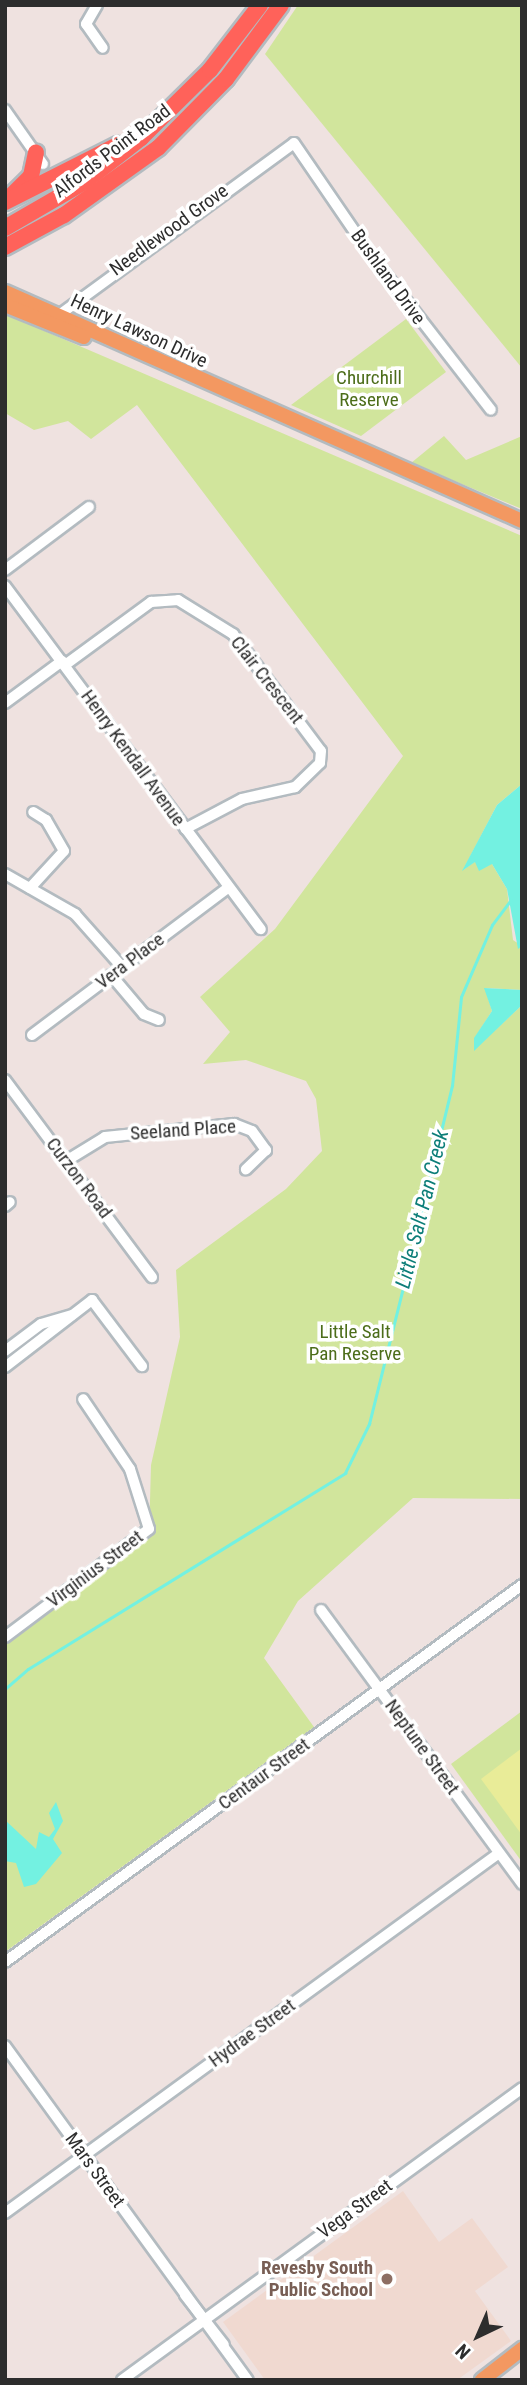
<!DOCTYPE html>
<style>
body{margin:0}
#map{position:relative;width:527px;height:2385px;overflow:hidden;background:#efe2e0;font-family:"Roboto Condensed",sans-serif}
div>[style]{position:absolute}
.education>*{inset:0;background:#f0d9d0}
.green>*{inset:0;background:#d1e59c}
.pitch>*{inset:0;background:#e9ec98}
.water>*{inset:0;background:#73f1e1}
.stream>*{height:2.5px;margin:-1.25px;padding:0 1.25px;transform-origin:1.25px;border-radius:1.25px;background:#73f1e1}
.roads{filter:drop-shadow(2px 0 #b3bbc0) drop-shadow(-2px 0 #b3bbc0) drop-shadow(0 2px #b3bbc0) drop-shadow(0 -2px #b3bbc0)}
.minor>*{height:10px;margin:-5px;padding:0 5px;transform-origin:5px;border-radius:5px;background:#fff}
.major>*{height:14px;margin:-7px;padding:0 7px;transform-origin:7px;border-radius:7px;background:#f39861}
.highway>*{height:16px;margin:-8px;padding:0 8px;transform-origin:8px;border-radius:8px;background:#ff625a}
.dots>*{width:19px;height:19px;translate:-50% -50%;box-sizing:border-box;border:4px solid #fff;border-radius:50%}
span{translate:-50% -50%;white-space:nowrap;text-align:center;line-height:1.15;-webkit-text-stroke:7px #fff;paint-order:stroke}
.street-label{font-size:19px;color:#2d2d2d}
.park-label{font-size:19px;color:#4c6d1a}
.education-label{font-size:19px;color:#785e54;font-weight:700}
.right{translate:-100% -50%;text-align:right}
.water-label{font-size:21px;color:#0d7e79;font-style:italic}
.frame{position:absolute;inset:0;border:7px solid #2d2d2d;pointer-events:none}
.north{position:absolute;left:443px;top:2301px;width:70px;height:70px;-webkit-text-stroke:5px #fff;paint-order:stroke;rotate:224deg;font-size:19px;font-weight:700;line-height:28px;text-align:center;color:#2d2d2d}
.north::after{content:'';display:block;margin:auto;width:24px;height:32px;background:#2d2d2d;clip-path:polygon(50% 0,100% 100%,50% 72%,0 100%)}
</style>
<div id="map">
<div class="education">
<div style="clip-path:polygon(403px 2191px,439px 2242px,472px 2218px,508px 2267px,475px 2291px,511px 2341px,457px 2380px,265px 2380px,223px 2322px)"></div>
</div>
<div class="green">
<div style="clip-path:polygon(298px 5px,522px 5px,522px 368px,265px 54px)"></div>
<div style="clip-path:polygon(5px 314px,522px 536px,522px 784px,497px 805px,463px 870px,476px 861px,492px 864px,507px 889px,513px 940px,522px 946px,522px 990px,485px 988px,492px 1011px,474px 1039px,474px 1050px,522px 1005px,522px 1499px,413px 1498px,298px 1601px,264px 1658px,314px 1727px,5px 1952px,5px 1643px,149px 1537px,151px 1465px,180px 1337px,176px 1270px,286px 1189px,322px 1151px,316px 1099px,306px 1081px,246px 1060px,203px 1064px,230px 1032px,200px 997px,275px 929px,403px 756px,137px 405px,91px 439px,68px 421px,34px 430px,5px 413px)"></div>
<div style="clip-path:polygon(406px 319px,446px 372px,361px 436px,291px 405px)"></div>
<div style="clip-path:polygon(444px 436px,466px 460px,522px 436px,522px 509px,411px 463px)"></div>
<div style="clip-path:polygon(522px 1711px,522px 1862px,451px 1764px)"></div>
</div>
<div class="pitch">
<div style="clip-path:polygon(522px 1748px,522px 1835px,481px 1779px)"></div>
</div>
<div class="water">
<div style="clip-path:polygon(522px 784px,522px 946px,518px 949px,507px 889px,492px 864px,479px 871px,475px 862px,462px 871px,497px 805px)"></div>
<div style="clip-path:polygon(484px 988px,522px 990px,522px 1005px,474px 1051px,474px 1038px,492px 1011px)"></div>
<div style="clip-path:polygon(56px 1802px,63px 1821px,53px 1839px,62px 1853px,36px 1884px,24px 1887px,16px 1863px,5px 1861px,5px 1820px,36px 1849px,39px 1832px,49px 1837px,55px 1829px,49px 1813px)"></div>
</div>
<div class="stream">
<div style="left:5px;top:1689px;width:30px;rotate:-41deg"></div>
<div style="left:28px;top:1669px;width:373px;rotate:-31.7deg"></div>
<div style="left:345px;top:1473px;width:55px;rotate:-63.9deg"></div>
<div style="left:369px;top:1424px;width:144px;rotate:-76deg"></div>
<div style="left:404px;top:1284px;width:204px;rotate:-76.4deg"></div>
<div style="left:452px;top:1086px;width:89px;rotate:-84.2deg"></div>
<div style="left:461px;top:997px;width:78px;rotate:-66.7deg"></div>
<div style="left:492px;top:925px;width:31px;rotate:-53deg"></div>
</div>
<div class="roads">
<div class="minor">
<div style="left:97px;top:5px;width:22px;rotate:120deg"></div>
<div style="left:86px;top:24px;width:29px;rotate:55deg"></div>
<div style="left:5px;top:110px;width:66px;rotate:54.9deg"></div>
<div style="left:55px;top:318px;width:296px;rotate:-36.2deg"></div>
<div style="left:294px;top:143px;width:135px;rotate:55.6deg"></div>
<div style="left:370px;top:254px;width:197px;rotate:52.2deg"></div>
<div style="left:5px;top:570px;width:105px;rotate:-36.9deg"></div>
<div style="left:5px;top:586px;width:428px;rotate:53.3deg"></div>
<div style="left:65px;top:665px;width:107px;rotate:-36.2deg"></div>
<div style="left:151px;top:602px;width:27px;rotate:-4deg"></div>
<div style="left:178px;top:600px;width:65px;rotate:31.7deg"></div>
<div style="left:233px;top:634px;width:146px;rotate:53.1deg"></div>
<div style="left:321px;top:751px;width:12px;rotate:95deg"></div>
<div style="left:320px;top:763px;width:35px;rotate:136deg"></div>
<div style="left:295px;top:787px;width:54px;rotate:167.2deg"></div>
<div style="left:242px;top:799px;width:64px;rotate:152.2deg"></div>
<div style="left:5px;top:703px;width:71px;rotate:-36.4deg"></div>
<div style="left:5px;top:874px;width:81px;rotate:29.7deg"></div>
<div style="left:75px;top:914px;width:71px;rotate:48.4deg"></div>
<div style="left:30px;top:888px;width:50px;rotate:-47.4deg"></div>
<div style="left:64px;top:851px;width:36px;rotate:-120deg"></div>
<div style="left:46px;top:820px;width:15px;rotate:-148deg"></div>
<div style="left:111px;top:975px;width:51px;rotate:49.8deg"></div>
<div style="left:144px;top:1014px;width:16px;rotate:22deg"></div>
<div style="left:32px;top:1035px;width:246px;rotate:-36.9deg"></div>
<div style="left:5px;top:1080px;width:246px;rotate:53.3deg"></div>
<div style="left:66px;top:1161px;width:46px;rotate:-31.6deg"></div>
<div style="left:105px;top:1137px;width:130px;rotate:-5.8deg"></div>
<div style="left:234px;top:1124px;width:19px;rotate:21deg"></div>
<div style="left:252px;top:1131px;width:24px;rotate:54deg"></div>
<div style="left:266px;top:1150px;width:28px;rotate:136deg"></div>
<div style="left:5px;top:1206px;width:6px;rotate:-39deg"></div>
<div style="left:5px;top:1351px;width:45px;rotate:-36.9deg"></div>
<div style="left:41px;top:1324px;width:32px;rotate:-16deg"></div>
<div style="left:5px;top:1367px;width:110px;rotate:-37.6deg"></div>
<div style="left:92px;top:1300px;width:83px;rotate:52.9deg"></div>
<div style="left:321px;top:1610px;width:340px;rotate:53.7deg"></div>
<div style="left:5px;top:1637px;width:180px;rotate:-36.9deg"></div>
<div style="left:149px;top:1529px;width:63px;rotate:-107.6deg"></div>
<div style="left:130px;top:1469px;width:84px;rotate:-123.9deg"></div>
<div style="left:5px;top:1962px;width:640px;rotate:-36.1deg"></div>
<div style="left:5px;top:2046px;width:413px;rotate:54deg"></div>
<div style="left:5px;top:2213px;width:611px;rotate:-36.08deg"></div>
<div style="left:185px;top:2295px;width:63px;rotate:52deg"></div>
<div style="left:122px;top:2380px;width:495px;rotate:-36.1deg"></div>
</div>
<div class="major">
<div style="left:5px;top:292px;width:565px;rotate:23.89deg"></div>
<div style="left:5px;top:305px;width:85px;rotate:22.1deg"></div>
<div style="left:482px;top:2380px;width:51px;rotate:-37.8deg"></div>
</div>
<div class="highway">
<div style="left:13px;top:194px;width:25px;rotate:-45deg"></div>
<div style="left:31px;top:176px;width:24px;rotate:-78deg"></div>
<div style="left:5px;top:202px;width:127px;rotate:-26.8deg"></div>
<div style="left:5px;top:228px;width:94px;rotate:-30.1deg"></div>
<div style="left:86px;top:181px;width:70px;rotate:-38deg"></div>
<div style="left:141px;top:138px;width:97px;rotate:-44.6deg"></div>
<div style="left:210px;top:70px;width:82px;rotate:-52.4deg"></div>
<div style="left:5px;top:247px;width:67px;rotate:-28.5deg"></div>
<div style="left:64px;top:215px;width:115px;rotate:-35.5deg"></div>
<div style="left:158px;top:148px;width:97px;rotate:-45.4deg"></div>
<div style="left:226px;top:79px;width:92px;rotate:-53.4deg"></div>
</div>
</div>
<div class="dots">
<div style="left:387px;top:2279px;background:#8d6e63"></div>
</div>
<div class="street-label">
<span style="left:112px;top:151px;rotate:-37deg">Alfords Point Road</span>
<span style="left:169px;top:230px;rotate:-36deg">Needlewood Grove</span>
<span style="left:388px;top:277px;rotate:54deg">Bushland Drive</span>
<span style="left:139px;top:331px;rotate:25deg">Henry Lawson Drive</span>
<span style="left:267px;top:680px;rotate:52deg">Clair Crescent</span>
<span style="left:133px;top:758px;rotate:54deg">Henry Kendall Avenue</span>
<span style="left:130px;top:961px;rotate:-37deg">Vera Place</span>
<span style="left:183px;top:1130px;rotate:-4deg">Seeland Place</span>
<span style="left:79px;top:1178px;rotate:53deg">Curzon Road</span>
<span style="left:95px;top:1569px;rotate:-37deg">Virginius Street</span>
<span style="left:422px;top:1747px;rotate:54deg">Neptune Street</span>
<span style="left:264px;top:1774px;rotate:-36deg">Centaur Street</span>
<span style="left:252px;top:2033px;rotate:-36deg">Hydrae Street</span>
<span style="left:95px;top:2170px;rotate:54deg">Mars Street</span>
<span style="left:355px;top:2209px;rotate:-36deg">Vega Street</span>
</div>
<div class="park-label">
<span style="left:369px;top:389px">Churchill<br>Reserve</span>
<span style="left:355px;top:1343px">Little Salt<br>Pan Reserve</span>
</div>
<div class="education-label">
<span class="right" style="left:373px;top:2279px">Revesby South<br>Public School</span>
</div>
<div class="water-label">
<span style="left:422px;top:1209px;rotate:-76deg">Little Salt Pan Creek</span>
</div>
<div class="frame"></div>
<div class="north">N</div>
</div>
